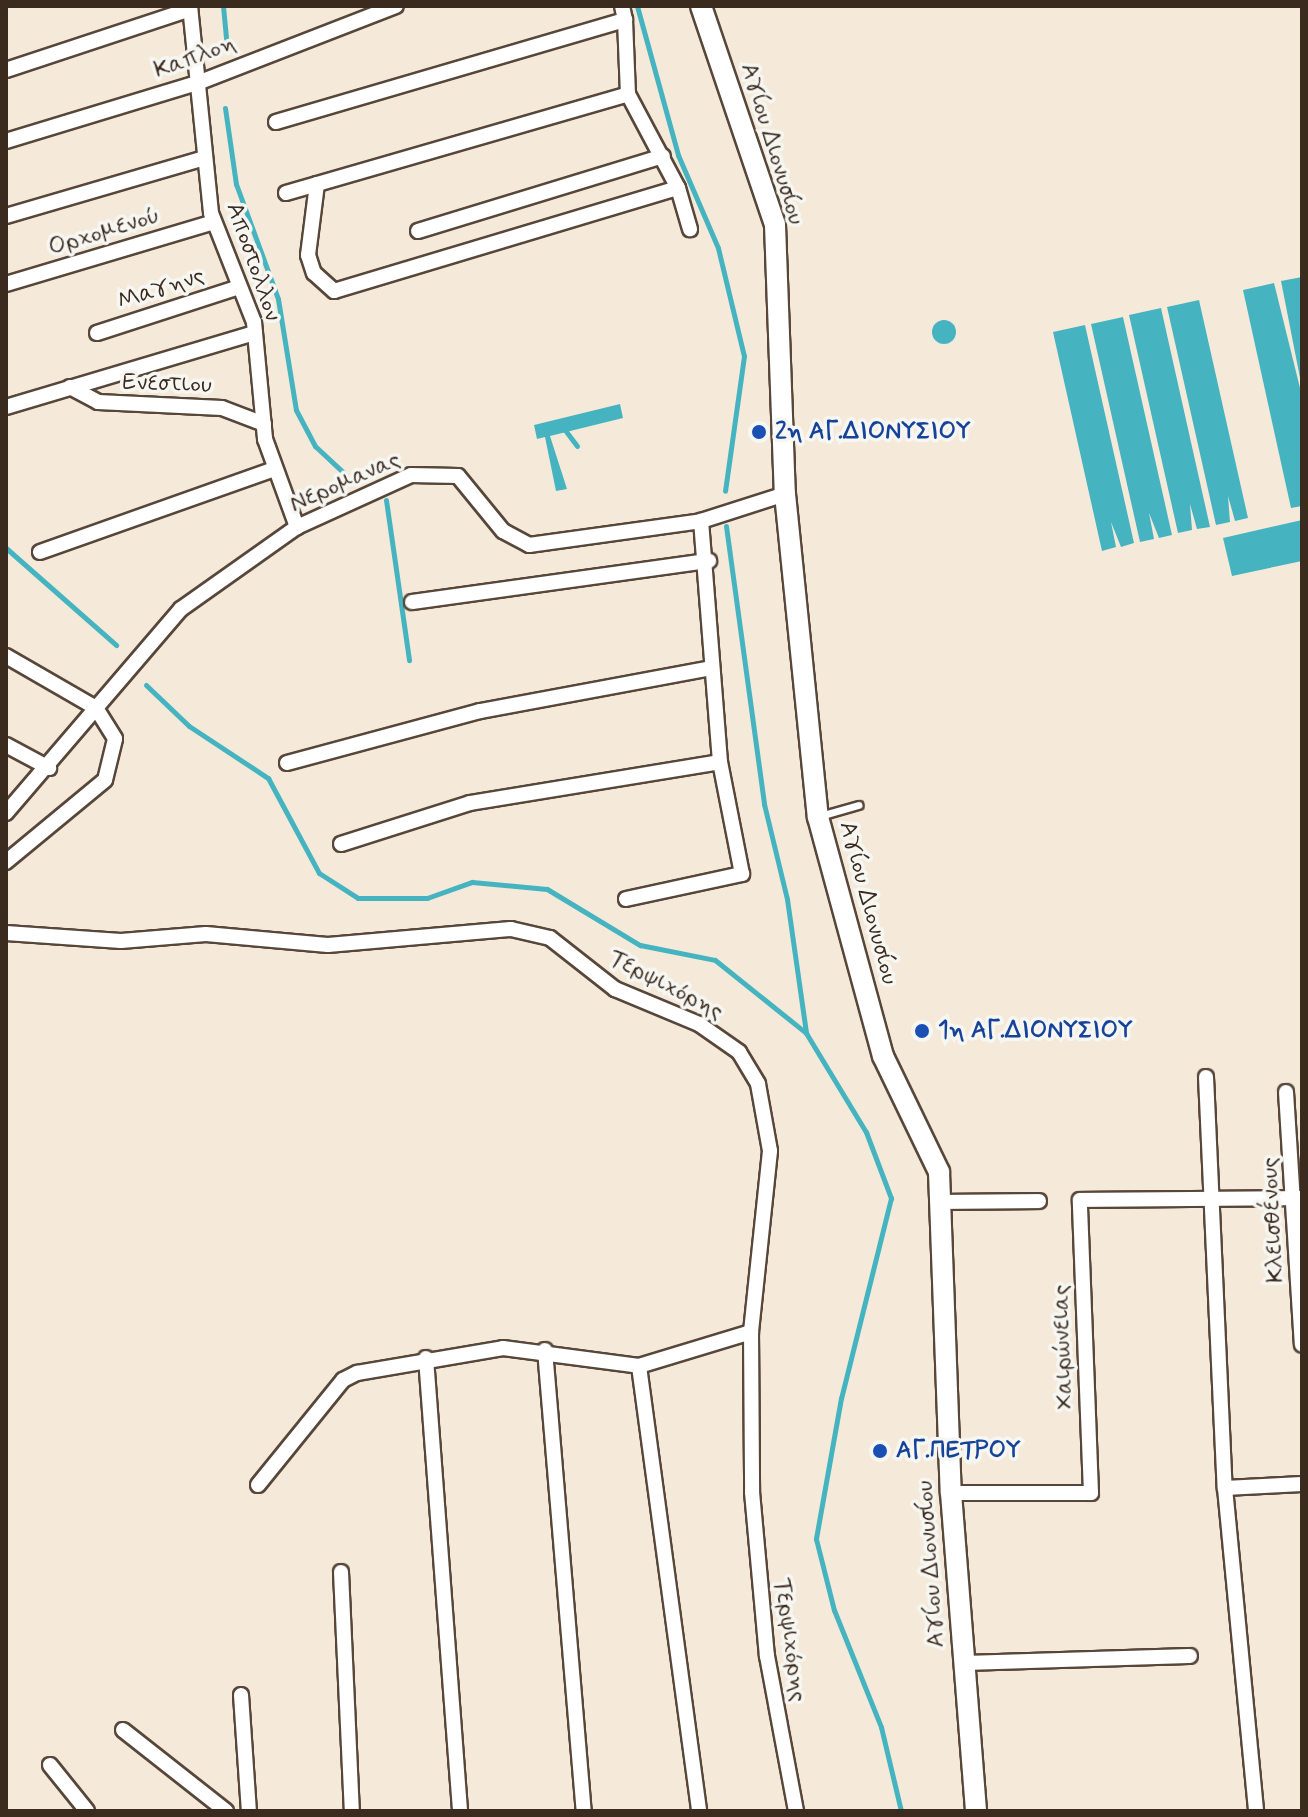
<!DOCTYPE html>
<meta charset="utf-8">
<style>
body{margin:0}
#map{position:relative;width:1308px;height:1817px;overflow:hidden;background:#f5ead9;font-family:Mynerve,sans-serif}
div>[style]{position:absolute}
.water>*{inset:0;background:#45b4c0}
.round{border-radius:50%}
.stream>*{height:5px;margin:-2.5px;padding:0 2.5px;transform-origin:2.5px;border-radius:2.5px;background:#45b4c0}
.roads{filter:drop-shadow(2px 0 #57473a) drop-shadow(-2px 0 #57473a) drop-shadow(0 2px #57473a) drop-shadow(0 -2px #57473a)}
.lane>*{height:7px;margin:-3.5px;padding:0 3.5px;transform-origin:3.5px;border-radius:3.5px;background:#fff}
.street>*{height:14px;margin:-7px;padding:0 7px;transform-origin:7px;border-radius:7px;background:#fff}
.secondary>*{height:20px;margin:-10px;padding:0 10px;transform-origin:10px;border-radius:10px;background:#fff}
.dots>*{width:22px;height:22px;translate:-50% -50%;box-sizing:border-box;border:4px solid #f6f6f2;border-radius:50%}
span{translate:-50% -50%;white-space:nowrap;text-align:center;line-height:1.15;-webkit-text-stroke:7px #f6f6f2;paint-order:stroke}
.street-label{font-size:24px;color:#3b2a1e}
.transit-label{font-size:24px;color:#164399;font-weight:700}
.left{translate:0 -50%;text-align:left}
.frame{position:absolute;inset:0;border:8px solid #3b2a1e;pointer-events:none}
</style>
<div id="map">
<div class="water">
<div style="clip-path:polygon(1302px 277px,1302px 388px,1281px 281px)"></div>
<div style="clip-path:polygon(1274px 283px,1302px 396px,1302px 506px,1291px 508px,1243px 290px)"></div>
<div style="clip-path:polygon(1199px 300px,1248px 518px,1235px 521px,1228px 496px,1230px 522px,1216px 525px,1167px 307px)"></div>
<div style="clip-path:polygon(1161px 308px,1210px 527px,1197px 529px,1190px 504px,1192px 530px,1178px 533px,1129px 315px)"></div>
<div style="clip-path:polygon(1123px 317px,1172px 535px,1159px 538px,1149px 513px,1154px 539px,1140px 542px,1091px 324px)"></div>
<div class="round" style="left:932px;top:320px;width:24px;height:24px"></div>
<div style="clip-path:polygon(1085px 325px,1134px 543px,1121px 547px,1111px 522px,1116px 547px,1102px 551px,1053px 332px)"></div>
<div style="clip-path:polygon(620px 404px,623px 418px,550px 436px,567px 489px,556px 491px,545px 437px,537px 439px,534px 425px)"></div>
<div style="clip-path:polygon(1302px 520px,1302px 561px,1232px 576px,1223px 538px)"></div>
</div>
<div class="stream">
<div style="left:223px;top:6px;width:42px;rotate:84.6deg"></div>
<div style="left:637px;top:6px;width:155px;rotate:74.6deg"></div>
<div style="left:678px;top:155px;width:101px;rotate:66.7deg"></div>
<div style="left:718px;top:248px;width:111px;rotate:76.5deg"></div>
<div style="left:744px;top:356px;width:136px;rotate:98deg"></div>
<div style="left:225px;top:108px;width:77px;rotate:81.8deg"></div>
<div style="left:236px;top:184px;width:122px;rotate:69.9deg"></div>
<div style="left:278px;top:299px;width:112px;rotate:80.8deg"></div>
<div style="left:296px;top:410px;width:41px;rotate:62.2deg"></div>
<div style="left:315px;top:446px;width:42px;rotate:43.1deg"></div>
<div style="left:562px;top:426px;width:25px;rotate:53deg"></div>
<div style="left:386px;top:500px;width:162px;rotate:81.8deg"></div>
<div style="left:726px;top:526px;width:281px;rotate:82.2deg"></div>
<div style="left:764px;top:804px;width:98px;rotate:76.4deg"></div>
<div style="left:787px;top:899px;width:135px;rotate:81.9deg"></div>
<div style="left:806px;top:1033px;width:116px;rotate:58.8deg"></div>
<div style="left:866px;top:1132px;width:71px;rotate:69.3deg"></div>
<div style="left:891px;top:1198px;width:206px;rotate:104deg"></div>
<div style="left:841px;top:1398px;width:143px;rotate:100.1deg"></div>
<div style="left:816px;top:1539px;width:73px;rotate:75.8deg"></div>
<div style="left:834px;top:1610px;width:126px;rotate:68.1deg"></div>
<div style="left:881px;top:1727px;width:86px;rotate:76.6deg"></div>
<div style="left:6px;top:548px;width:147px;rotate:41.4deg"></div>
<div style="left:146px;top:685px;width:59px;rotate:43.6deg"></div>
<div style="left:189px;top:726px;width:95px;rotate:33.4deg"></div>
<div style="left:268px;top:778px;width:108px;rotate:61.8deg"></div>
<div style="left:319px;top:873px;width:46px;rotate:32.7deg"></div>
<div style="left:358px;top:898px;width:69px"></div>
<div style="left:427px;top:898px;width:48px;rotate:-19.6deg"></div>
<div style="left:472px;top:882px;width:75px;rotate:5.3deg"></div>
<div style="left:547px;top:889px;width:109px;rotate:31.1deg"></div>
<div style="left:640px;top:945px;width:76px;rotate:11.3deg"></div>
<div style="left:715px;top:960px;width:117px;rotate:38.7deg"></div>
</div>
<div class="roads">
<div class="lane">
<div style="left:820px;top:816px;width:40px;rotate:-16deg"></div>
</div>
<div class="street">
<div style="left:190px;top:6px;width:208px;rotate:84.2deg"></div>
<div style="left:211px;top:213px;width:117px;rotate:68.5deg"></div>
<div style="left:254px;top:322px;width:118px;rotate:84.6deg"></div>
<div style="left:265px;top:439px;width:94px;rotate:70deg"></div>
<div style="left:625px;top:20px;width:74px;rotate:87.7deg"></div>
<div style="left:628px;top:94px;width:106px;rotate:62deg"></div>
<div style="left:678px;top:188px;width:43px;rotate:73.7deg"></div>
<div style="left:6px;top:70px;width:194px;rotate:-18.3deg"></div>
<div style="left:276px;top:122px;width:364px;rotate:-16.3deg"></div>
<div style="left:625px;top:20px;width:14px;rotate:-102deg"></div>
<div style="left:6px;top:141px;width:203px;rotate:-16.9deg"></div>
<div style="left:200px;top:82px;width:210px;rotate:-21.2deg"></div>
<div style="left:317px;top:184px;width:72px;rotate:97.2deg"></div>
<div style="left:308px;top:255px;width:19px;rotate:72deg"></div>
<div style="left:314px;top:273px;width:27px;rotate:42deg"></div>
<div style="left:334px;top:291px;width:359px;rotate:-16.7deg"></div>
<div style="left:286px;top:193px;width:356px;rotate:-16.1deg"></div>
<div style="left:6px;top:216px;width:206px;rotate:-16.3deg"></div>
<div style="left:418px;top:231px;width:256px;rotate:-17deg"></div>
<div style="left:6px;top:284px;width:217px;rotate:-16.6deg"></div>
<div style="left:97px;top:333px;width:149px;rotate:-17.9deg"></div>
<div style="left:70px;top:387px;width:32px;rotate:28deg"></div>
<div style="left:98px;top:402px;width:124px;rotate:2.8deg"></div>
<div style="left:222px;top:408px;width:45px;rotate:20.9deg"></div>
<div style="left:6px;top:407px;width:260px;rotate:-16.6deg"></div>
<div style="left:40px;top:552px;width:249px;rotate:-19.5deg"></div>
<div style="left:412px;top:602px;width:300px;rotate:-7.9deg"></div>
<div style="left:6px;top:656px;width:104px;rotate:30deg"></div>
<div style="left:96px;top:708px;width:36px;rotate:58deg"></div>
<div style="left:115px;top:739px;width:42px;rotate:103.7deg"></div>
<div style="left:105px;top:780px;width:129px;rotate:140.4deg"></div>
<div style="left:6px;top:745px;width:49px;rotate:28.1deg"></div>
<div style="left:287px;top:763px;width:200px;rotate:-15.1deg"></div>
<div style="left:480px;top:711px;width:236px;rotate:-10.5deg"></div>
<div style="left:6px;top:813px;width:269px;rotate:-49.4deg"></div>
<div style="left:181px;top:609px;width:142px;rotate:-35.3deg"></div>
<div style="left:297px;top:527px;width:125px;rotate:-24.5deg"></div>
<div style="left:411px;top:475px;width:47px;rotate:1.2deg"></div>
<div style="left:458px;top:476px;width:71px;rotate:50.7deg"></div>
<div style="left:503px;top:531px;width:30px;rotate:28deg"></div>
<div style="left:529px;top:545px;width:174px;rotate:-7.9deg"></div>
<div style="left:701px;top:521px;width:88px;rotate:-17.8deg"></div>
<div style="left:341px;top:844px;width:135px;rotate:-17.6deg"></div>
<div style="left:470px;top:803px;width:253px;rotate:-9.3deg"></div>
<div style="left:626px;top:899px;width:119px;rotate:-12.2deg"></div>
<div style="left:742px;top:874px;width:114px;rotate:-101.1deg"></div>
<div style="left:720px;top:762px;width:242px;rotate:-94.5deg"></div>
<div style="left:6px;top:933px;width:115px;rotate:4deg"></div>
<div style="left:121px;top:941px;width:85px;rotate:-4.7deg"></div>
<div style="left:206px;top:934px;width:122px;rotate:5.2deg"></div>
<div style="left:328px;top:945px;width:184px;rotate:-5deg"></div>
<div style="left:511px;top:929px;width:40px;rotate:13deg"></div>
<div style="left:550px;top:938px;width:83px;rotate:38.1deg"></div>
<div style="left:615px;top:989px;width:91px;rotate:22.6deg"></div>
<div style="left:699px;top:1024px;width:49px;rotate:35deg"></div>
<div style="left:739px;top:1052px;width:37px;rotate:59deg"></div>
<div style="left:758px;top:1084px;width:68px;rotate:79.8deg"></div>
<div style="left:770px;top:1151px;width:182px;rotate:96deg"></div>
<div style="left:751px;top:1332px;width:160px;rotate:89.6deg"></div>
<div style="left:752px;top:1492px;width:165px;rotate:84.8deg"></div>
<div style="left:767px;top:1656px;width:158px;rotate:79.4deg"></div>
<div style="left:1206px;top:1077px;width:411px;rotate:87.4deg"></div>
<div style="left:1225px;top:1488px;width:324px;rotate:84.5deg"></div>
<div style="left:1286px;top:1092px;width:253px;rotate:86.4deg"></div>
<div style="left:943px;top:1202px;width:96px;rotate:-0.6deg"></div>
<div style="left:545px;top:1350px;width:463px;rotate:85.2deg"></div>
<div style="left:426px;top:1358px;width:454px;rotate:85.7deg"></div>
<div style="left:639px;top:1366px;width:117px;rotate:-16.9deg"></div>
<div style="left:258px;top:1485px;width:135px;rotate:-51deg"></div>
<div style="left:343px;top:1380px;width:16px;rotate:-27deg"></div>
<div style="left:357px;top:1373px;width:148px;rotate:-9.7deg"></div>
<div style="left:503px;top:1348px;width:137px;rotate:7.5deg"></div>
<div style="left:639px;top:1366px;width:449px;rotate:82.3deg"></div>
<div style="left:1225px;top:1488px;width:77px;rotate:-3deg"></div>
<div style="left:951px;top:1493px;width:140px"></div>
<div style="left:1091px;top:1493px;width:293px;rotate:-92.2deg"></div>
<div style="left:1080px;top:1200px;width:222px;rotate:-0.5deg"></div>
<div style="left:341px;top:1572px;width:239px;rotate:87.4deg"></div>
<div style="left:964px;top:1663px;width:226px;rotate:-1.8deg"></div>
<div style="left:241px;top:1695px;width:116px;rotate:86.1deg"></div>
<div style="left:123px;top:1730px;width:131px;rotate:38.2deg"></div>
<div style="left:50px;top:1765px;width:59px;rotate:51.2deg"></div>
</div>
<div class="secondary">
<div style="left:701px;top:6px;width:231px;rotate:71.3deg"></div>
<div style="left:775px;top:225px;width:269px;rotate:87.9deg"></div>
<div style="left:785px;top:494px;width:325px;rotate:84.2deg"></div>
<div style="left:818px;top:817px;width:248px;rotate:74.8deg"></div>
<div style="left:883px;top:1056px;width:129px;rotate:64.2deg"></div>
<div style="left:939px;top:1172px;width:321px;rotate:87.9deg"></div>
<div style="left:951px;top:1493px;width:319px;rotate:85.5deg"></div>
</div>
</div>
<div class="dots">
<div style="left:759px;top:432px;background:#1a4fb4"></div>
<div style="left:922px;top:1031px;background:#1a4fb4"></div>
<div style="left:880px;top:1451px;background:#1a4fb4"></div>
</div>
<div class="street-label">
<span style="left:195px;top:57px;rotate:-20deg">Καπλοη</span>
<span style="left:772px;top:144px;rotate:73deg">Αγίου Διονυσίου</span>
<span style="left:104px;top:232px;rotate:-17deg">Ορχομενού</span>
<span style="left:253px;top:262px;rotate:71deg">Αποστολλον</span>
<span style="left:161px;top:289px;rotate:-18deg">Μαγηνς</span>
<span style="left:167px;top:384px;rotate:2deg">Ενεστιου</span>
<span style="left:345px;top:482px;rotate:-24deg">Νερομανας</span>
<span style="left:868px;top:903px;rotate:75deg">Αγίου Διονυσίου</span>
<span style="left:666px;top:985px;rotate:27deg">Τερψιχόρης</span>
<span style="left:1273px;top:1220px;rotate:-93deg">Κλεισθένους</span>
<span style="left:1063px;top:1347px;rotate:-92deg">Χαιρώνειας</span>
<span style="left:931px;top:1564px;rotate:-94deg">Αγίου Διονυσίου</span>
<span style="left:790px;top:1640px;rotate:82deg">Τερψιχόρης</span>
</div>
<div class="transit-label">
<span class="left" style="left:775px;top:432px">2η ΑΓ.ΔΙΟΝΥΣΙΟΥ</span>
<span class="left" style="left:938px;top:1031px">1η ΑΓ.ΔΙΟΝΥΣΙΟΥ</span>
<span class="left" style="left:896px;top:1451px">ΑΓ.ΠΕΤΡΟΥ</span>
</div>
<div class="frame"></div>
</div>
